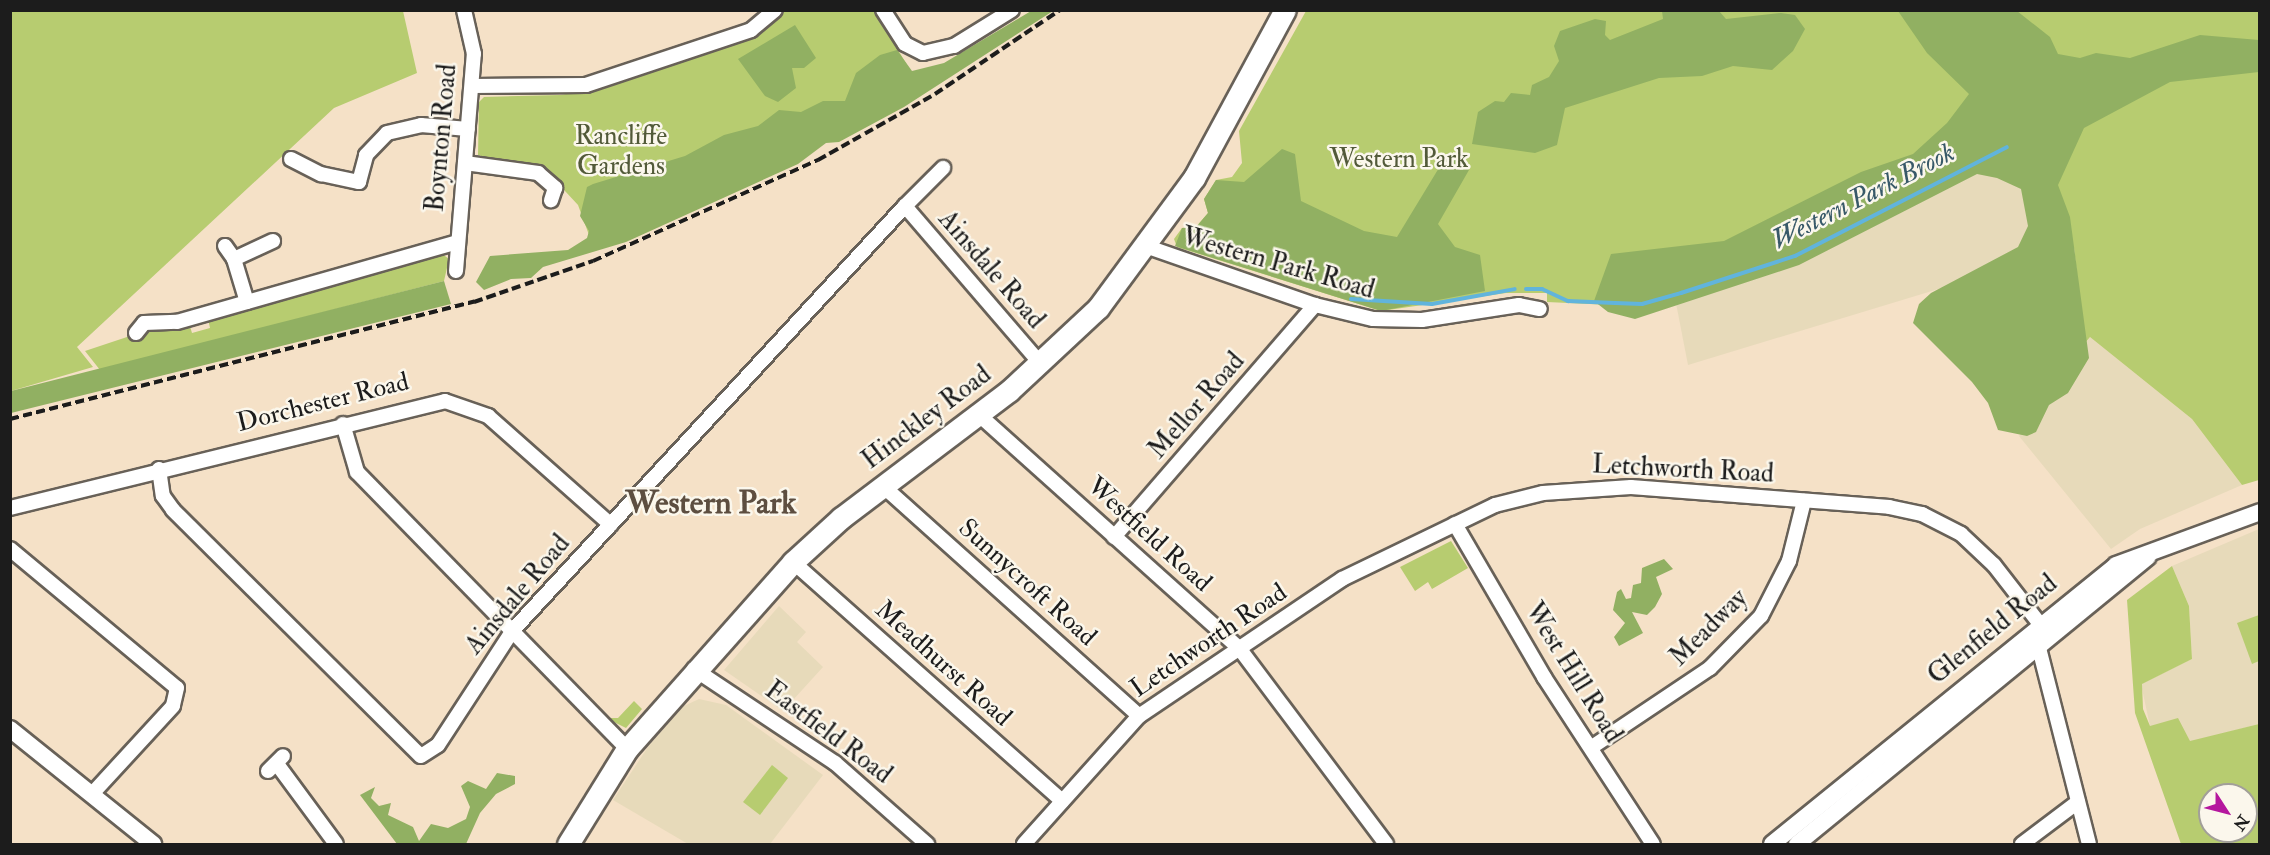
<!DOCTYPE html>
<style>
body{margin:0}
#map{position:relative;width:2270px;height:855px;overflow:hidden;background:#f5e1c7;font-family:"IM FELL Double Pica",serif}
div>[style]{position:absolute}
.built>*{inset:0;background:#e7daba}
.green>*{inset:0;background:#b7cc70}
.forest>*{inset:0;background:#91b062}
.stream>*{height:4px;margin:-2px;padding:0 2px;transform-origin:2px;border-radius:2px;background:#61b4dc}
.roads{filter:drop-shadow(2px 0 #686158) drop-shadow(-2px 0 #686158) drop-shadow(0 2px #686158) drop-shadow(0 -2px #686158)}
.minor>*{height:14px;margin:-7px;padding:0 7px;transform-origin:7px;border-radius:7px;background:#fff}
.tertiary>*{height:16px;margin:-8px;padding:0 8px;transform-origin:8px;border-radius:8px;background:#fff}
.primary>*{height:21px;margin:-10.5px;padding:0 10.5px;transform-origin:10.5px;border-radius:10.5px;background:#fff}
.rail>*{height:4px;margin-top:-2px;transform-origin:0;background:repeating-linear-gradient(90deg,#1c1c1c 0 9px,transparent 0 13.5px)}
span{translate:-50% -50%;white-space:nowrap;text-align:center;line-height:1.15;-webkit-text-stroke:5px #fbf7ec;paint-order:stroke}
.park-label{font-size:26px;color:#525a39}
.street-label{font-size:26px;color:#1c1c1c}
.water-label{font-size:27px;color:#385969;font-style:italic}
.district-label{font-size:32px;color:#5d4e40;font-weight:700}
.frame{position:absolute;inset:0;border:12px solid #1c1c1c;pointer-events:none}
.north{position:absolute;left:2198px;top:783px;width:60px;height:60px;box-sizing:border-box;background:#fbf7ec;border:2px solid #a29f99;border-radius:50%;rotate:126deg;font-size:16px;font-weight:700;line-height:24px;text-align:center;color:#1c1c1c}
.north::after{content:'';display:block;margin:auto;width:21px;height:27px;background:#b5179e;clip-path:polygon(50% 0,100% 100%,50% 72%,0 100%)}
</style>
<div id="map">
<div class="built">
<div style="clip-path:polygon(2004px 142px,2074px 248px,1688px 365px,1675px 298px)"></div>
<div style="clip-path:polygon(2090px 337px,2192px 419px,2242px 485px,2140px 529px,2111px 549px,2019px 436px)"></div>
<div style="clip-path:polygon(2259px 529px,2259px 724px,2190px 742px,2150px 726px,2141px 684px,2192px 659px,2189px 606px,2172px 566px)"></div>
<div style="clip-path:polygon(779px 606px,806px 632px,797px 642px,823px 667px,783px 711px,724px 670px)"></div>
<div style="clip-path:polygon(699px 699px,726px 705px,823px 775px,770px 844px,688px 844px,613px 800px,648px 747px,684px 706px)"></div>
</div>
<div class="green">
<div style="clip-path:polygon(10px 11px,403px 11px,417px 73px,334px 108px,77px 347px,93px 367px,11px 391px)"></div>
<div style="clip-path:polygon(784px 11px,875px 11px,914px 77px,781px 160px,589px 235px,578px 205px,552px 177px,478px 155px,479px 102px,484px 97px,560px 95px,609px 87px,752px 37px)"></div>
<div style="clip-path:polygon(1306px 11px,2259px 11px,2259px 480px,2242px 485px,2192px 419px,2090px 337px,2085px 343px,2074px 248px,2003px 142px,1632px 306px,1547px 302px,1547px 293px,1506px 293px,1381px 311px,1177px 247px,1174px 239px,1182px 228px,1196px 227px,1208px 213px,1204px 199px,1216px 180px,1232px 177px,1242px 163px,1239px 131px)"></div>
<div style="clip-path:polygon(441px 253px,449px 259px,444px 281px,100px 370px,85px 351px,148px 330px,189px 323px,192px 333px,210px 328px,208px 319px)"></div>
<div style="clip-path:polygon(1451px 541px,1468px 568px,1432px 589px,1428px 582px,1415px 591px,1400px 567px)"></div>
<div style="clip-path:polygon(evenodd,2172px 566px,2189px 606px,2192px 659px,2142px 684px,2143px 709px,2150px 726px,2178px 718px,2190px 741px,2259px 724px,2259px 844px,2181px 844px,2135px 713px,2127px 600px,2172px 566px,2210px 795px,2246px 795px,2246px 831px,2210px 831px,2210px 795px)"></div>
<div style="clip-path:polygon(2259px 615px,2259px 661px,2252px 664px,2237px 623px)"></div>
<div style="clip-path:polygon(634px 701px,642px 709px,626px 728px,606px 718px,618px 718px)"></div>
<div style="clip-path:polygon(772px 765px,788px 778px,760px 815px,743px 802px)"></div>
</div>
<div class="forest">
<div style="clip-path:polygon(1031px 11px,1053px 11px,904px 107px,839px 142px,826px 143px,798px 164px,626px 242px,543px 267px,531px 278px,511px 279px,484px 290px,476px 282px,490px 256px,568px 250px,587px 238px,589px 231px,580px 216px,587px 187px,593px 184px,685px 156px,724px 135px,758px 126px,779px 110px,801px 112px,823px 101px,845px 101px,856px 73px,880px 55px,897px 50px,912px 71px,944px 63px)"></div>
<div style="clip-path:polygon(1662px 11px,1719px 11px,1726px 19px,1781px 13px,1795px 15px,1805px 29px,1793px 51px,1772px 70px,1733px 66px,1702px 76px,1659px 78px,1565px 108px,1557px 145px,1535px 153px,1472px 144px,1478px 112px,1495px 101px,1504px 102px,1511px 93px,1530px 95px,1532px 85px,1549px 77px,1559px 61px,1554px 46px,1560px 31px,1595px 19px,1606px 21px,1605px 35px,1610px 40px,1663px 19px)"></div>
<div style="clip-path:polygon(1898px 11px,2017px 11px,2050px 37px,2058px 54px,2080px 58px,2096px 53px,2130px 58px,2200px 35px,2259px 40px,2259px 72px,2170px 82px,2084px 128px,2058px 185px,2070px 217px,2089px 358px,2068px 393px,2049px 405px,2036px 432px,2027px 436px,1998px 430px,1988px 403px,1972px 382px,1913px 323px,1919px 304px,1931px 293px,2018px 247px,2028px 226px,2021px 189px,1997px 178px,1977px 174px,1799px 265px,1635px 319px,1608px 312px,1594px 301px,1611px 254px,1724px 241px,1861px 172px,1913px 154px,1947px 123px,1969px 94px,1927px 53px)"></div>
<div style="clip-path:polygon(795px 25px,816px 58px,804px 68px,792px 68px,796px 88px,778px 102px,765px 96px,738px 59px)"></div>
<div style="clip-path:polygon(1282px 149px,1295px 154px,1301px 201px,1364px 231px,1397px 237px,1448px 153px,1463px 161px,1469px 170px,1438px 224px,1455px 247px,1480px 255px,1485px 291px,1381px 311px,1175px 246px,1182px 228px,1196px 227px,1208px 213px,1204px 199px,1216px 180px,1244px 182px)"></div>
<div style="clip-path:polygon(444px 281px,451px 304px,11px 413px,11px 391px)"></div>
<div style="clip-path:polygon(1664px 559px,1673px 569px,1656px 577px,1662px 594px,1655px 607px,1647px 615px,1632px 612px,1643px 633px,1619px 646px,1614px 637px,1625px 623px,1613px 610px,1617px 592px,1621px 589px,1626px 599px,1631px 598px,1633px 585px,1641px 583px,1642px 568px)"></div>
<div style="clip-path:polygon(497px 773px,515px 776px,515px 784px,496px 794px,480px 813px,466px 844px,397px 844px,360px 795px,375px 787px,371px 798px,379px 806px,391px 803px,388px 815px,413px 827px,419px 841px,431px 824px,448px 828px,466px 819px,470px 807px,461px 786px,468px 781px,486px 789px)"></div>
</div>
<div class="stream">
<div style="left:1526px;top:289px;width:16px"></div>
<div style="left:1542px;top:289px;width:29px;rotate:25deg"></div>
<div style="left:1568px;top:301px;width:47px;rotate:2.4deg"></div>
<div style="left:1615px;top:303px;width:27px;rotate:2deg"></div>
<div style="left:1642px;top:304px;width:41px;rotate:-15.8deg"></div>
<div style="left:1681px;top:293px;width:120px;rotate:-18deg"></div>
<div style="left:1795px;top:256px;width:238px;rotate:-27.2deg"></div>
<div style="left:1351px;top:299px;width:81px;rotate:3.5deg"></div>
<div style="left:1432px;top:304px;width:84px;rotate:-10.2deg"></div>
</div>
<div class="roads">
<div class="minor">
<div style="left:883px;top:10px;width:40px;rotate:57.1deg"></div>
<div style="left:905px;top:44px;width:20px;rotate:27deg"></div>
<div style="left:923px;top:53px;width:32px;rotate:-13deg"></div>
<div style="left:954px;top:46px;width:68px;rotate:-31.8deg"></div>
<div style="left:472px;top:86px;width:114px;rotate:-0.5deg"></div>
<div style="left:586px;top:85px;width:174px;rotate:-18.4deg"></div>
<div style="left:751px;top:30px;width:31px;rotate:-40deg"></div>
<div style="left:291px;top:159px;width:34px;rotate:27deg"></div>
<div style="left:321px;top:174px;width:39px;rotate:12deg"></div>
<div style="left:359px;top:182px;width:28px;rotate:-75deg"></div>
<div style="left:366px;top:155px;width:30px;rotate:-46deg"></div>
<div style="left:387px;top:133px;width:35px;rotate:-13deg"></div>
<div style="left:421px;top:125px;width:47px;rotate:4.9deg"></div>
<div style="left:465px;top:163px;width:74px;rotate:7.8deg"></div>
<div style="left:538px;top:173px;width:23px;rotate:41deg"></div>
<div style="left:555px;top:188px;width:13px;rotate:108deg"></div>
<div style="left:905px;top:206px;width:54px;rotate:-45deg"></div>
<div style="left:225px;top:246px;width:16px;rotate:55deg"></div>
<div style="left:1148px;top:247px;width:177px;rotate:19.2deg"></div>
<div style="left:1315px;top:305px;width:60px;rotate:13.6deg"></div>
<div style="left:1373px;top:319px;width:49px;rotate:1.2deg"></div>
<div style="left:1422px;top:320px;width:98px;rotate:-8.8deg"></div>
<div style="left:1519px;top:305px;width:21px;rotate:11deg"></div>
<div style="left:456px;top:271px;width:218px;rotate:-85.3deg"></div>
<div style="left:474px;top:54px;width:45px;rotate:-102.8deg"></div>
<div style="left:247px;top:302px;width:45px;rotate:-106.8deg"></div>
<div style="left:234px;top:259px;width:43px;rotate:-24.8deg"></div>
<div style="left:136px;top:333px;width:13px;rotate:-51deg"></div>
<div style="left:144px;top:323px;width:33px;rotate:-2deg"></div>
<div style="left:177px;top:322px;width:291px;rotate:-15.9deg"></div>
<div style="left:978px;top:414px;width:351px;rotate:41.9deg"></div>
<div style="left:1239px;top:648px;width:245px;rotate:53.1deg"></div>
<div style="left:343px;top:424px;width:50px;rotate:73.7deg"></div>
<div style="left:357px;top:472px;width:387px;rotate:45.7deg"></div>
<div style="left:159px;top:469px;width:27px;rotate:82deg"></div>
<div style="left:163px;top:496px;width:17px;rotate:54deg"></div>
<div style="left:173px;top:510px;width:349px;rotate:44.8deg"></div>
<div style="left:421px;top:756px;width:20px;rotate:-33deg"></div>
<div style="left:438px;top:745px;width:137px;rotate:-56.9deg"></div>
<div style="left:513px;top:630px;width:577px;rotate:-47.25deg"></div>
<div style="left:905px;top:206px;width:208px;rotate:49.3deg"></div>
<div style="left:883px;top:486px;width:344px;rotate:41.9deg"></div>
<div style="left:10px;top:508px;width:448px;rotate:-13.8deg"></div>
<div style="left:445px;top:401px;width:46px;rotate:19.2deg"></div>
<div style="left:488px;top:416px;width:164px;rotate:41.5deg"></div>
<div style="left:1455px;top:524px;width:177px;rotate:59.8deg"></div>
<div style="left:1544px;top:677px;width:199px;rotate:56.9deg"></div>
<div style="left:1114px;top:537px;width:307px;rotate:-49.1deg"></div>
<div style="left:10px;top:549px;width:217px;rotate:39.8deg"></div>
<div style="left:177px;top:688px;width:18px;rotate:103deg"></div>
<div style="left:173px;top:706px;width:118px;rotate:132.6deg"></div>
<div style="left:793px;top:562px;width:360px;rotate:41.6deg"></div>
<div style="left:694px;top:669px;width:169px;rotate:33.7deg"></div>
<div style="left:835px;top:763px;width:123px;rotate:41.4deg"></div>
<div style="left:1592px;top:747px;width:142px;rotate:-33.8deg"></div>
<div style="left:1710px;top:668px;width:73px;rotate:-45.6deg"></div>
<div style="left:1761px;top:616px;width:62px;rotate:-63deg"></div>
<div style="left:1789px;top:561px;width:62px;rotate:-76deg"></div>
<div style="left:277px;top:764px;width:99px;rotate:53.6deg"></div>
<div style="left:268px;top:771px;width:21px;rotate:-45deg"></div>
<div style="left:1024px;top:844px;width:172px;rotate:-48.1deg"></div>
<div style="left:1139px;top:716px;width:245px;rotate:-34deg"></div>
<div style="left:1342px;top:579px;width:170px;rotate:-25.8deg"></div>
<div style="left:1495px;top:505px;width:49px;rotate:-14deg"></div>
<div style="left:1543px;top:493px;width:88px;rotate:-3.9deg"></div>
<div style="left:1631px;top:487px;width:259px;rotate:4.4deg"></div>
<div style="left:1889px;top:507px;width:34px;rotate:12deg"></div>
<div style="left:1922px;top:514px;width:44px;rotate:27.1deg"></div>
<div style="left:1961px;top:534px;width:45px;rotate:43.2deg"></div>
<div style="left:1994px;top:565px;width:75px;rotate:52.1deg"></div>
<div style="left:2040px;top:624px;width:24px;rotate:92deg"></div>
<div style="left:2039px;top:648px;width:202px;rotate:75.7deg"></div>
<div style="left:2022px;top:844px;width:70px;rotate:-36.9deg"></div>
</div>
<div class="tertiary">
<div style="left:10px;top:729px;width:184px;rotate:38.8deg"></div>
<div style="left:1772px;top:844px;width:443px;rotate:-39deg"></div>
<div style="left:2116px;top:565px;width:153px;rotate:-20.2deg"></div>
<div style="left:1797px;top:844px;width:453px;rotate:-39.3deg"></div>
</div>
<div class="primary">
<div style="left:568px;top:844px;width:112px;rotate:-58.2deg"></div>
<div style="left:627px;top:749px;width:250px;rotate:-48.4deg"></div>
<div style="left:793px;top:562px;width:65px;rotate:-42.5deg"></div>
<div style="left:841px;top:518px;width:211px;rotate:-37.1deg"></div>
<div style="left:1009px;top:391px;width:122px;rotate:-43deg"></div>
<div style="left:1098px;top:308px;width:162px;rotate:-53.6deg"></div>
<div style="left:1194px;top:178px;width:191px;rotate:-61.6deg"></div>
</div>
</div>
<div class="rail">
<div style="left:10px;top:419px;width:479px;rotate:-14.2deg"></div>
<div style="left:474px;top:302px;width:126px;rotate:-19deg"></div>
<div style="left:593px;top:261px;width:247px;rotate:-24.2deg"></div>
<div style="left:818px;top:160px;width:134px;rotate:-29.4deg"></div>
<div style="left:935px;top:94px;width:151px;rotate:-33.9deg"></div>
</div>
<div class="park-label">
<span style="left:621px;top:152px">Rancliffe<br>Gardens</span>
<span style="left:1399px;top:160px">Western Park</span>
</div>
<div class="street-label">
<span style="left:442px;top:138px;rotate:-85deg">Boynton Road</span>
<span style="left:1278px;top:264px;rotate:16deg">Western Park Road</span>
<span style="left:991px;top:270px;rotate:49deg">Ainsdale Road</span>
<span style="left:323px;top:403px;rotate:-14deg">Dorchester Road</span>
<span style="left:1197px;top:406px;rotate:-49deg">Mellor Road</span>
<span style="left:927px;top:418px;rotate:-37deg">Hinckley Road</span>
<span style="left:1683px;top:470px;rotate:3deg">Letchworth Road</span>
<span style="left:1149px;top:535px;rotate:42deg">Westfield Road</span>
<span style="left:1027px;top:583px;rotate:42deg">Sunnycroft Road</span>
<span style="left:518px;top:595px;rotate:-50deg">Ainsdale Road</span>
<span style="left:1709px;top:628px;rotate:-45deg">Meadway</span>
<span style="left:1993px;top:630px;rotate:-39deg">Glenfield Road</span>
<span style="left:1209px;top:641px;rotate:-34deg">Letchworth Road</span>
<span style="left:943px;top:664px;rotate:42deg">Meadhurst Road</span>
<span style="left:1573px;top:673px;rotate:58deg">West Hill Road</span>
<span style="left:828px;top:733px;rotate:37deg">Eastfield Road</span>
</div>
<div class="water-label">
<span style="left:1863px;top:196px;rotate:-27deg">Western Park Brook</span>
</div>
<div class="district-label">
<span style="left:711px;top:503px">Western Park</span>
</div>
<div class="frame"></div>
<div class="north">N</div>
</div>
